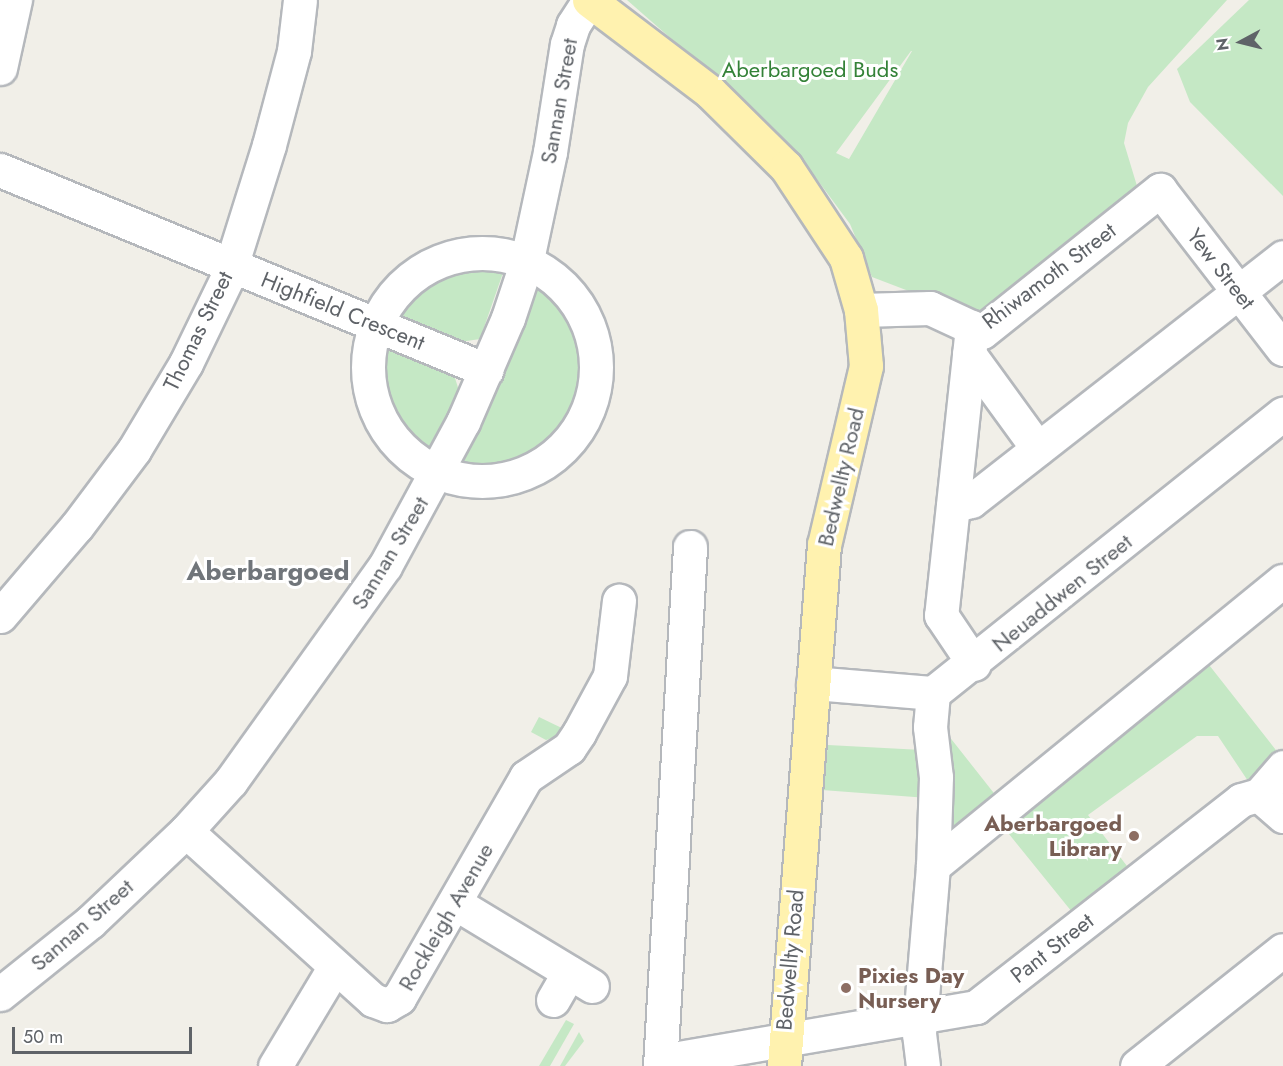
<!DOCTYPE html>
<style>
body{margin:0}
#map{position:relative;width:1283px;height:1066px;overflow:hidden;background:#f1efe8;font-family:Jost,sans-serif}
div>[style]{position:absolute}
.green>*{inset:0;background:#c5e8c5}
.roads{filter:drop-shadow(2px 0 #b5b8bc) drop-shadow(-2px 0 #b5b8bc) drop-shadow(0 2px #b5b8bc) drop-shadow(0 -2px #b5b8bc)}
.minor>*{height:33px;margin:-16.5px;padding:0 16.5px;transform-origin:16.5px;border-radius:16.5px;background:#fff}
.minor>.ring{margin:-16.5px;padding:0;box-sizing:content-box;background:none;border:33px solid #fff;border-radius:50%}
.major>*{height:33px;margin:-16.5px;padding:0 16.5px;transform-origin:16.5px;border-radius:16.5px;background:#fff2af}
.dots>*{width:16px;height:16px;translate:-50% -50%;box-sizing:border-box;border:3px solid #fff;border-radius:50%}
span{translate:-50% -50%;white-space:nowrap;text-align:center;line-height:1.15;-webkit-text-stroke:6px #fff;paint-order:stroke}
.park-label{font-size:22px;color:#348238}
.street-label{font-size:22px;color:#5f6368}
.education-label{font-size:22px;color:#785e54;font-weight:700}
.right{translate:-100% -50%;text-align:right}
.left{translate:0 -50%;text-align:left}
.quarter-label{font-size:26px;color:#70757a;font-weight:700}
.north{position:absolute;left:1211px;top:12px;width:60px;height:60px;-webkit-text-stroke:4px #fff;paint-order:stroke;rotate:263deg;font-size:16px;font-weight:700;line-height:24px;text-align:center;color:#5f6368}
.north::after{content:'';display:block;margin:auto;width:21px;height:27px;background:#5f6368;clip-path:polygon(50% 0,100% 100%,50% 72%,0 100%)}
.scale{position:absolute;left:12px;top:1027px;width:180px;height:27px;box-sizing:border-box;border:3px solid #5f6368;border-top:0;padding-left:8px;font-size:18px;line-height:21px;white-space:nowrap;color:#5f6368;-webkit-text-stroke:4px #fff;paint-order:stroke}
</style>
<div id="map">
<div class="green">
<div style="clip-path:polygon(evenodd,627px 0,1227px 0,1148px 87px,1128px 123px,1124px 143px,1137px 186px,974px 316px,872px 277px,850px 224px,816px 178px,756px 113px,627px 0,912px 51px,849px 159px,836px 153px,911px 51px,912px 51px)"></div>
<div style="clip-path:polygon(1249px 0,1283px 0,1283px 196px,1190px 102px,1177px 69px)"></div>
<div style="clip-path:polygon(485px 262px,505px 267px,480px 339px,460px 342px,400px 321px,397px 304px,434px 272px,460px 263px)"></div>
<div style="clip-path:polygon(538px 285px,561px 295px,582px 331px,588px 386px,579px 413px,547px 452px,525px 465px,494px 472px,468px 472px,461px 464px)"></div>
<div style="clip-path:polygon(386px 344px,444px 367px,455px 378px,460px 394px,431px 452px,414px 450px,396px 428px,383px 402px,377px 377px,378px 354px)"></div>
<div style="clip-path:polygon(1202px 656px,1279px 754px,1248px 781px,1218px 736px,1197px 736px,1088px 815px,1130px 870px,1072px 912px,992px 813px,950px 842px,941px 799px,822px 790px,828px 745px,922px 750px,937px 721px,1008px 811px)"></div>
<div style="clip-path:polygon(539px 717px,570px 732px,546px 740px,531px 732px)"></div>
<div style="clip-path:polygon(566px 1020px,574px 1024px,550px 1066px,539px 1066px)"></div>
<div style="clip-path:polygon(579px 1032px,584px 1041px,565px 1066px,560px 1066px)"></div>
</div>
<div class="roads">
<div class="minor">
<div style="left:0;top:68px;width:70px;rotate:-77.6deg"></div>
<div style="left:0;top:170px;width:526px;rotate:22.37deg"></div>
<div class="ring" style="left:368px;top:253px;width:195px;height:195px"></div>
<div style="left:861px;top:310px;width:69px;rotate:-1.7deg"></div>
<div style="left:930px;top:308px;width:57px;rotate:24.8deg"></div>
<div style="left:982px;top:332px;width:228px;rotate:-38.6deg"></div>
<div style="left:1160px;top:190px;width:201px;rotate:52.3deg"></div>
<div style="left:972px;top:327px;width:290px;rotate:96.1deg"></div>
<div style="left:941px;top:615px;width:59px;rotate:56deg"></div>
<div style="left:969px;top:354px;width:117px;rotate:54deg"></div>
<div style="left:953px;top:506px;width:19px;rotate:-16deg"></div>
<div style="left:971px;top:501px;width:396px;rotate:-38deg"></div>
<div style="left:0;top:616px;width:118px;rotate:-49.5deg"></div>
<div style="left:77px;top:526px;width:95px;rotate:-53.1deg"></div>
<div style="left:134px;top:450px;width:101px;rotate:-59.1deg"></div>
<div style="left:186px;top:363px;width:97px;rotate:-64.2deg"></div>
<div style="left:228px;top:276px;width:137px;rotate:-72.6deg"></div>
<div style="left:269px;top:145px;width:97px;rotate:-75.1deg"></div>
<div style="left:294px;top:51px;width:51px;rotate:-83.3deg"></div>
<div style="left:813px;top:683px;width:120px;rotate:4.8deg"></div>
<div style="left:933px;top:693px;width:448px;rotate:-38.6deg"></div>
<div style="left:933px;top:693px;width:34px;rotate:95deg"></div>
<div style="left:930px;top:727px;width:50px;rotate:83.2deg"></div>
<div style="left:936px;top:777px;width:89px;rotate:91.9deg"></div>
<div style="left:1259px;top:795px;width:37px;rotate:-49deg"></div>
<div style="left:186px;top:831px;width:252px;rotate:42.1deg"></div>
<div style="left:373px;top:1000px;width:15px;rotate:20deg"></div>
<div style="left:387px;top:1005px;width:14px;rotate:-30deg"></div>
<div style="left:399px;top:998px;width:255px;rotate:-60.1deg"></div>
<div style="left:526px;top:777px;width:52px;rotate:-34deg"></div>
<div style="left:569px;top:748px;width:18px;rotate:-56deg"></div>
<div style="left:579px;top:733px;width:65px;rotate:-61.5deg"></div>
<div style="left:610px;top:676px;width:76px;rotate:-83.2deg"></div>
<div style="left:455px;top:903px;width:160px;rotate:31.2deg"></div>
<div style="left:0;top:994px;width:115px;rotate:-38.7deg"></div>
<div style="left:90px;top:922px;width:132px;rotate:-43.5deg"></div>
<div style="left:186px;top:831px;width:67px;rotate:-48deg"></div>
<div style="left:231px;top:781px;width:264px;rotate:-54.4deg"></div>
<div style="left:385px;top:566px;width:164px;rotate:-61.6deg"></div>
<div style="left:463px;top:422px;width:113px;rotate:-66.6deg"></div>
<div style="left:508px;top:318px;width:57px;rotate:-71.6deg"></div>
<div style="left:526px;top:264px;width:115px;rotate:-77.9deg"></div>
<div style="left:550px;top:152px;width:109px;rotate:-81.1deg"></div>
<div style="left:567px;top:44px;width:20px;rotate:-72deg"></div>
<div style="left:573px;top:25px;width:30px;rotate:-57deg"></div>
<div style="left:553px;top:1000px;width:32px;rotate:-60deg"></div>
<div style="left:661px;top:1061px;width:320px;rotate:-9.7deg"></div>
<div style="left:976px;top:1007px;width:336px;rotate:-38deg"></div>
<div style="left:1241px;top:800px;width:19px;rotate:-16deg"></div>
<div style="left:1259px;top:795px;width:32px;rotate:41deg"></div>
<div style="left:275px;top:1066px;width:114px;rotate:-59deg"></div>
<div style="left:660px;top:1066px;width:520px;rotate:-86.69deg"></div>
<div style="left:923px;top:1066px;width:33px;rotate:-97deg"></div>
<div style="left:919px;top:1033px;width:168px;rotate:-85.2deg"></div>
<div style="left:933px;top:866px;width:451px;rotate:-39.2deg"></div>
<div style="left:1137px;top:1066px;width:186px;rotate:-38.5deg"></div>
</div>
<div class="major">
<div style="left:589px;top:0;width:152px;rotate:37.2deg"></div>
<div style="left:710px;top:92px;width:107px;rotate:44.6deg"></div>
<div style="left:786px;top:167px;width:109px;rotate:56.6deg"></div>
<div style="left:846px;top:258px;width:54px;rotate:73.9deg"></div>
<div style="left:861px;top:310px;width:56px;rotate:84.9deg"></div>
<div style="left:866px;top:366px;width:184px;rotate:103.2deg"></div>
<div style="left:824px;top:545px;width:523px;rotate:94.39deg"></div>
</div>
</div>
<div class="dots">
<div style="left:1134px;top:836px;background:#8d6e63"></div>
<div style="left:846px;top:988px;background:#8d6e63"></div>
</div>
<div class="park-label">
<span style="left:810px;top:70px">Aberbargoed Buds</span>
</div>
<div class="street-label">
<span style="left:559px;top:101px;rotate:-80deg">Sannan Street</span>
<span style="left:1221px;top:269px;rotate:52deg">Yew Street</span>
<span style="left:1049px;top:276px;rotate:-37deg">Rhiwamoth Street</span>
<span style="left:343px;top:311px;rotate:22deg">Highfield Crescent</span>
<span style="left:198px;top:331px;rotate:-64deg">Thomas Street</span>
<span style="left:841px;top:477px;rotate:-77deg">Bedwellty Road</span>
<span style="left:390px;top:553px;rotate:-59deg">Sannan Street</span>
<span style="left:1062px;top:593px;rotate:-39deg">Neuaddwen Street</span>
<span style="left:446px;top:917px;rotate:-60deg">Rockleigh Avenue</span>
<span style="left:82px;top:925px;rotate:-41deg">Sannan Street</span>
<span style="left:1052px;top:948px;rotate:-38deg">Pant Street</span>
<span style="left:790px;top:960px;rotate:-85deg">Bedwellty Road</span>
</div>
<div class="education-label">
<span class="right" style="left:1122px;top:836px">Aberbargoed<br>Library</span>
<span class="left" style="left:858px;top:988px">Pixies Day<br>Nursery</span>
</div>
<div class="quarter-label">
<span style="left:268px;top:572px">Aberbargoed</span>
</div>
<div class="north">N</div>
<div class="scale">50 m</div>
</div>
